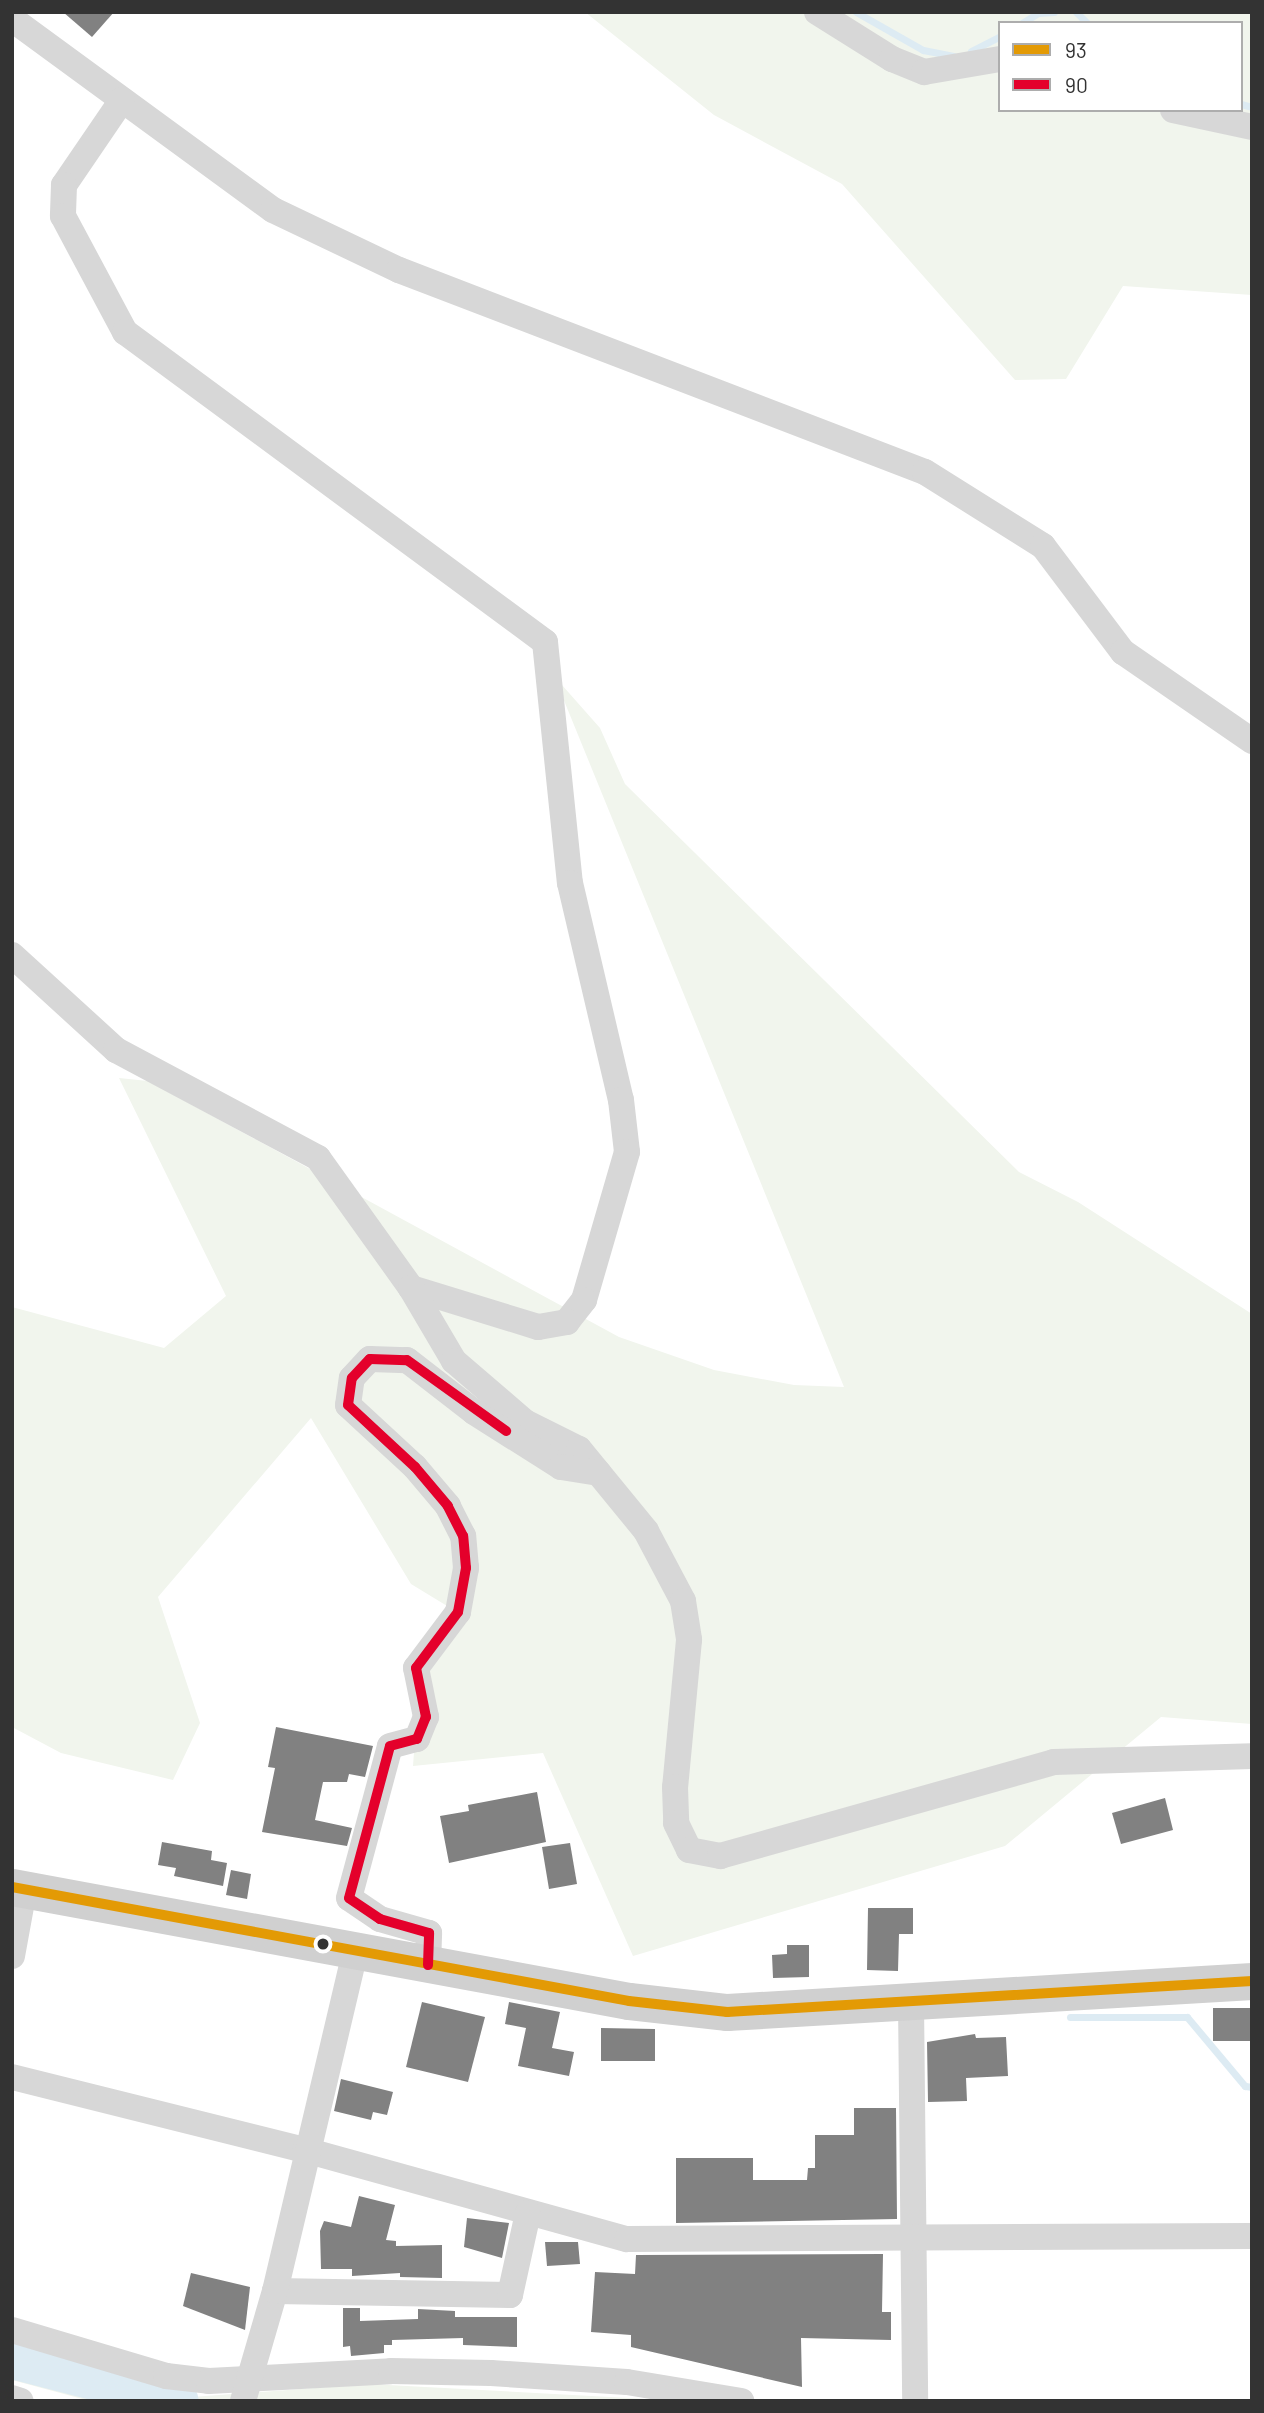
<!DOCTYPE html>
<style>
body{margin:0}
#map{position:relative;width:1264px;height:2413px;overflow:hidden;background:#fff;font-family:Barlow,sans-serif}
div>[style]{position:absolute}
.green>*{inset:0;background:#f1f5ed}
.stream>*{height:7px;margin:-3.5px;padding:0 3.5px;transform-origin:3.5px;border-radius:3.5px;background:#ddebf3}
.river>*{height:42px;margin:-21px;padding:0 21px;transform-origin:21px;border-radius:21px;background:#ddebf3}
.building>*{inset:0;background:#818181}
.street>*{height:26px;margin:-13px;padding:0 13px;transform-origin:13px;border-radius:13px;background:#d7d7d7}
.secondary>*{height:37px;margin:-18.5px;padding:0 18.5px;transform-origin:18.5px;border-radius:18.5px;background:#d0d0d0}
.bus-1>*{height:10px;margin:-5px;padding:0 5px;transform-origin:5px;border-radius:5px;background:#e39a05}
.bus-2>*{height:10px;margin:-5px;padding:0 5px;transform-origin:5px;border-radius:5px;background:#e4002b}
.dots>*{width:19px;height:19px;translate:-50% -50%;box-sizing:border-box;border:4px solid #fff;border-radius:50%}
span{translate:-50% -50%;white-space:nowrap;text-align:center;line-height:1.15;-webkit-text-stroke:7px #fff;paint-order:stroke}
.frame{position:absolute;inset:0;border:14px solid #333;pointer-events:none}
.legend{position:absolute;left:998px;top:21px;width:245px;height:91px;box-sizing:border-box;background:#fff;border:2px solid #adadad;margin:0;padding:9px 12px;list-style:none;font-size:21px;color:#333}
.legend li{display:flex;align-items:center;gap:14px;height:35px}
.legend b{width:35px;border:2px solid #adadad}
</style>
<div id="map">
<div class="green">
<div style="clip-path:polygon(evenodd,585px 12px,1252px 12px,1252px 295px,1123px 286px,1066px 379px,1015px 380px,842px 184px,714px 115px,585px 12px,1000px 23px,1241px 23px,1241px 110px,1000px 110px,1000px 23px)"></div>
<div style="clip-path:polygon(554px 676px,600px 728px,625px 784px,1019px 1172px,1078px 1202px,1252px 1314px,1252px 1724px,1161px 1717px,1005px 1846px,633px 1956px,543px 1753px,413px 1766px,419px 1683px,457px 1612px,411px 1584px,311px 1418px,158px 1597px,200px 1723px,173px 1780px,61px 1753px,12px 1727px,12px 1307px,164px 1348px,226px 1296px,119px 1078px,148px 1081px,619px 1337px,714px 1370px,794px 1385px,844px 1387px)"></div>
<div style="clip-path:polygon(12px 2348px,192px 2397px,369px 2384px,684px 2401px,90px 2401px,12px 2380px)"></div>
</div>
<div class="stream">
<div style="left:856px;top:12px;width:77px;rotate:29.6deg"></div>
<div style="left:923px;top:50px;width:31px;rotate:11deg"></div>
<div style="left:1076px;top:12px;width:16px;rotate:45deg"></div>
<div style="left:1022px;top:23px;width:19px;rotate:-32deg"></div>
<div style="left:1038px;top:13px;width:16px;rotate:-4deg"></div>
<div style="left:971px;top:51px;width:33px;rotate:-27deg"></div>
<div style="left:1241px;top:104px;width:11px;rotate:15deg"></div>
<div style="left:1070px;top:2017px;width:117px"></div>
<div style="left:1187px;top:2017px;width:90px;rotate:50deg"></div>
<div style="left:1245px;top:2086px;width:7px;rotate:8deg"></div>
</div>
<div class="river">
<div style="left:12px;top:2358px;width:171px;rotate:14.5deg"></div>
</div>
<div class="building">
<div style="clip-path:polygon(63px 12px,114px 12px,92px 37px)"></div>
<div style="clip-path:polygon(276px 1727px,373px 1746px,365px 1777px,349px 1774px,347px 1782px,323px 1782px,315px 1820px,352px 1828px,347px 1846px,262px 1832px,275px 1768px,268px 1767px)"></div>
<div style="clip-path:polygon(537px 1792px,546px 1842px,449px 1863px,440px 1816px,469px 1811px,468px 1805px)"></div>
<div style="clip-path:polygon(1165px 1798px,1173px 1830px,1121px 1844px,1112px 1813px)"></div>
<div style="clip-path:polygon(162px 1842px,212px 1851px,211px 1860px,227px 1863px,223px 1886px,174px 1876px,176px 1868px,158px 1865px)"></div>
<div style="clip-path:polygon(570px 1843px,577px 1884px,549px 1889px,542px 1847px)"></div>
<div style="clip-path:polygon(231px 1870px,251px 1874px,247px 1899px,226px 1895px)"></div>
<div style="clip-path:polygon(868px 1908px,913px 1908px,913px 1934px,899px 1934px,898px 1971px,867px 1970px)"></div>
<div style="clip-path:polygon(787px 1945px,809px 1945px,809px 1977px,773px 1978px,772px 1955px,787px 1954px)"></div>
<div style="clip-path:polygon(422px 2002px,485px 2017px,468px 2082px,406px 2067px)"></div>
<div style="clip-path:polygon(509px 2002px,560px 2012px,552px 2048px,574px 2052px,569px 2076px,518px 2066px,526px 2028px,505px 2024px)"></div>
<div style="clip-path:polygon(1213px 2008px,1252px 2008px,1252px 2041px,1213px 2041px)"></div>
<div style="clip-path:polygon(601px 2028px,655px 2029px,655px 2061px,601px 2061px)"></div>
<div style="clip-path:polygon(975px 2034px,976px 2038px,1006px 2037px,1008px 2076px,966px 2078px,967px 2101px,928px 2102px,927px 2042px)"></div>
<div style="clip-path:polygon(341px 2079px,393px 2092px,387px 2115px,373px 2112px,371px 2120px,334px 2111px)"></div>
<div style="clip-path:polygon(854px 2108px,896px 2108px,897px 2219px,676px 2223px,676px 2158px,753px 2158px,753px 2180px,807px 2180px,808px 2168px,815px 2168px,815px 2135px,854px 2135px)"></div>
<div style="clip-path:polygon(359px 2196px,395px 2205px,386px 2240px,396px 2241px,396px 2246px,442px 2245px,442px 2278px,400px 2277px,400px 2273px,352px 2276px,352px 2269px,321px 2269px,320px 2231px,324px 2221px,351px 2227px)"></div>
<div style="clip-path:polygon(467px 2218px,509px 2223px,502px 2258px,464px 2247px)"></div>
<div style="clip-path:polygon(545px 2242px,578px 2242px,580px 2264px,547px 2266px)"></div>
<div style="clip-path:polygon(883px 2254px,882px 2312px,891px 2312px,891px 2340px,801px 2338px,802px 2387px,631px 2347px,631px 2335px,591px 2332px,595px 2272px,635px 2274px,636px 2255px)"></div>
<div style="clip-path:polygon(191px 2273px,250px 2287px,245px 2330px,183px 2306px)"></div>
<div style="clip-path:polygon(343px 2308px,360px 2308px,360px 2321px,418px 2319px,418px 2309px,455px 2311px,455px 2317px,517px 2317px,517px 2347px,463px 2345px,463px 2338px,392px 2340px,392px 2345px,384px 2345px,384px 2353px,351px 2356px,350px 2346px,343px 2347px)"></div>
</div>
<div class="street">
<div style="left:817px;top:12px;width:89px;rotate:32.1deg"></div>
<div style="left:892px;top:59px;width:35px;rotate:22deg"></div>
<div style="left:924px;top:72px;width:77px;rotate:-9.7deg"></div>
<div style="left:12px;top:19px;width:323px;rotate:36.2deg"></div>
<div style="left:273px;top:210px;width:140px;rotate:25.5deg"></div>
<div style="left:399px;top:270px;width:563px;rotate:21.01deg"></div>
<div style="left:925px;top:472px;width:139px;rotate:32.1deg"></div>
<div style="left:1043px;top:546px;width:133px;rotate:53deg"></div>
<div style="left:1123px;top:652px;width:157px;rotate:34.6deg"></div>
<div style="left:122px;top:100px;width:103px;rotate:124.3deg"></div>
<div style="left:64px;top:185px;width:31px;rotate:92deg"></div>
<div style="left:63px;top:216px;width:132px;rotate:61.9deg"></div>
<div style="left:125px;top:332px;width:522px;rotate:36.43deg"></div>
<div style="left:545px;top:642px;width:242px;rotate:84.1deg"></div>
<div style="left:570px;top:883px;width:223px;rotate:76.8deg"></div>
<div style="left:621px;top:1100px;width:52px;rotate:83.4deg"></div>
<div style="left:627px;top:1152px;width:154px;rotate:106.2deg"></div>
<div style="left:584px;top:1300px;width:28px;rotate:128deg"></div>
<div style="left:567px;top:1322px;width:29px;rotate:170deg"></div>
<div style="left:538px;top:1327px;width:133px;rotate:-162.9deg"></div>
<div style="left:1173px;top:110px;width:81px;rotate:12.1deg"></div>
<div style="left:12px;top:955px;width:141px;rotate:42.4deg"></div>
<div style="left:116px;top:1050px;width:229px;rotate:28.1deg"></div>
<div style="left:318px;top:1158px;width:160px;rotate:54.4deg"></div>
<div style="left:411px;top:1288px;width:85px;rotate:59.5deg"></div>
<div style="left:454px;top:1361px;width:94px;rotate:40.7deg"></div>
<div style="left:525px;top:1422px;width:60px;rotate:26.6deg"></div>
<div style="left:579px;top:1449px;width:106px;rotate:50.7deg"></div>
<div style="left:646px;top:1531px;width:79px;rotate:62.1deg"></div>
<div style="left:683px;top:1601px;width:39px;rotate:81deg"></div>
<div style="left:689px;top:1640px;width:148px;rotate:95.4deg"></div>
<div style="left:675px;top:1787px;width:36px;rotate:88deg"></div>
<div style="left:676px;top:1823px;width:30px;rotate:64deg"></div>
<div style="left:689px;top:1850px;width:32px;rotate:11deg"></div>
<div style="left:720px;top:1856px;width:347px;rotate:-15.7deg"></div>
<div style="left:1054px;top:1762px;width:198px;rotate:-1.7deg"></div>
<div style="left:12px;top:1956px;width:67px;rotate:-79.7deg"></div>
<div style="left:428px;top:1965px;width:32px;rotate:-88deg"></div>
<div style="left:429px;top:1933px;width:51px;rotate:-164.1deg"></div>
<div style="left:380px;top:1919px;width:37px;rotate:-146deg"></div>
<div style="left:349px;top:1898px;width:157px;rotate:-74.9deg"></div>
<div style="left:390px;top:1746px;width:28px;rotate:-15deg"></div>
<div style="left:417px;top:1739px;width:24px;rotate:-68deg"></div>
<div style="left:426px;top:1717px;width:50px;rotate:-101.5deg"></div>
<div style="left:416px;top:1668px;width:70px;rotate:-53.1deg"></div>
<div style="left:458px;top:1612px;width:45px;rotate:-79.7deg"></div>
<div style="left:466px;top:1568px;width:32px;rotate:-95deg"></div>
<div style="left:463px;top:1536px;width:34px;rotate:-117deg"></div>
<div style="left:448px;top:1506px;width:51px;rotate:-130.2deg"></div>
<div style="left:415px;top:1467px;width:91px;rotate:-137.2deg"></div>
<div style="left:348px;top:1405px;width:27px;rotate:-82deg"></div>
<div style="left:352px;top:1378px;width:26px;rotate:-47deg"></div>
<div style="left:370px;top:1359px;width:37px;rotate:2deg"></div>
<div style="left:407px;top:1360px;width:85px;rotate:37.8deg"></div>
<div style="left:474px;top:1412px;width:103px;rotate:32.3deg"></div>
<div style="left:561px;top:1467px;width:38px;rotate:9deg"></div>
<div style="left:911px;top:2002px;width:399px;rotate:89.4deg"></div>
<div style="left:12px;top:2077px;width:302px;rotate:14deg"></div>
<div style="left:305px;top:2150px;width:334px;rotate:15.5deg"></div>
<div style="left:627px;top:2239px;width:625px;rotate:-0.28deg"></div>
<div style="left:275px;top:2291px;width:235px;rotate:1deg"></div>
<div style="left:510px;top:2295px;width:84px;rotate:-77.6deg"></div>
<div style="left:12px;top:2330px;width:161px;rotate:16.6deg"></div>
<div style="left:166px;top:2376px;width:43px;rotate:6.6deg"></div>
<div style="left:209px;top:2381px;width:182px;rotate:-3.1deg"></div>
<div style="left:391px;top:2371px;width:100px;rotate:1.1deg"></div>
<div style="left:491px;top:2373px;width:136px;rotate:3.8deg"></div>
<div style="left:627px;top:2382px;width:116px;rotate:9.5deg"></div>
<div style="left:12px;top:2398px;width:9px;rotate:18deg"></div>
<div style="left:243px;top:2401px;width:115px;rotate:-73.8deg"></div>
<div style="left:275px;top:2291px;width:348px;rotate:-76.7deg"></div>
</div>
<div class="secondary">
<div style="left:12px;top:1887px;width:627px;rotate:10.47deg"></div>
<div style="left:629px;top:2001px;width:99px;rotate:6.4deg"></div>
<div style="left:727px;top:2012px;width:526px;rotate:-3.38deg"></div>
</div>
<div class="bus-1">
<div style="left:12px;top:1887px;width:627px;rotate:10.47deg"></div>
<div style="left:629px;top:2001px;width:99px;rotate:6.4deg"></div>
<div style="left:727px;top:2012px;width:526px;rotate:-3.38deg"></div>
</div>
<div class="bus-2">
<div style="left:428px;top:1965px;width:32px;rotate:-88deg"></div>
<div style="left:429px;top:1933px;width:51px;rotate:-164.1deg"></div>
<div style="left:380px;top:1919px;width:37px;rotate:-146deg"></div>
<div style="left:349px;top:1898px;width:157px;rotate:-74.9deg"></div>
<div style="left:390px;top:1746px;width:28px;rotate:-15deg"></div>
<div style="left:417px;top:1739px;width:24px;rotate:-68deg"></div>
<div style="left:426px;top:1717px;width:50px;rotate:-101.5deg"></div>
<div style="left:416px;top:1668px;width:70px;rotate:-53.1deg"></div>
<div style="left:458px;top:1612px;width:45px;rotate:-79.7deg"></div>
<div style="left:466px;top:1568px;width:32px;rotate:-95deg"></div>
<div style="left:463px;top:1536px;width:34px;rotate:-117deg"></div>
<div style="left:448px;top:1506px;width:51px;rotate:-130.2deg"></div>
<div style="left:415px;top:1467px;width:91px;rotate:-137.2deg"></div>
<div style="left:348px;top:1405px;width:27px;rotate:-82deg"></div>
<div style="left:352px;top:1378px;width:26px;rotate:-47deg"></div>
<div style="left:370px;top:1359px;width:37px;rotate:2deg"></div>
<div style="left:407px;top:1360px;width:122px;rotate:35.6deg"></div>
</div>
<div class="dots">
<div style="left:323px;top:1944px;background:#333"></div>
</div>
<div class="frame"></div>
<ul class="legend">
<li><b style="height:9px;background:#e39a05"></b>93</li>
<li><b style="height:9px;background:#e4002b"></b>90</li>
</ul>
</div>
